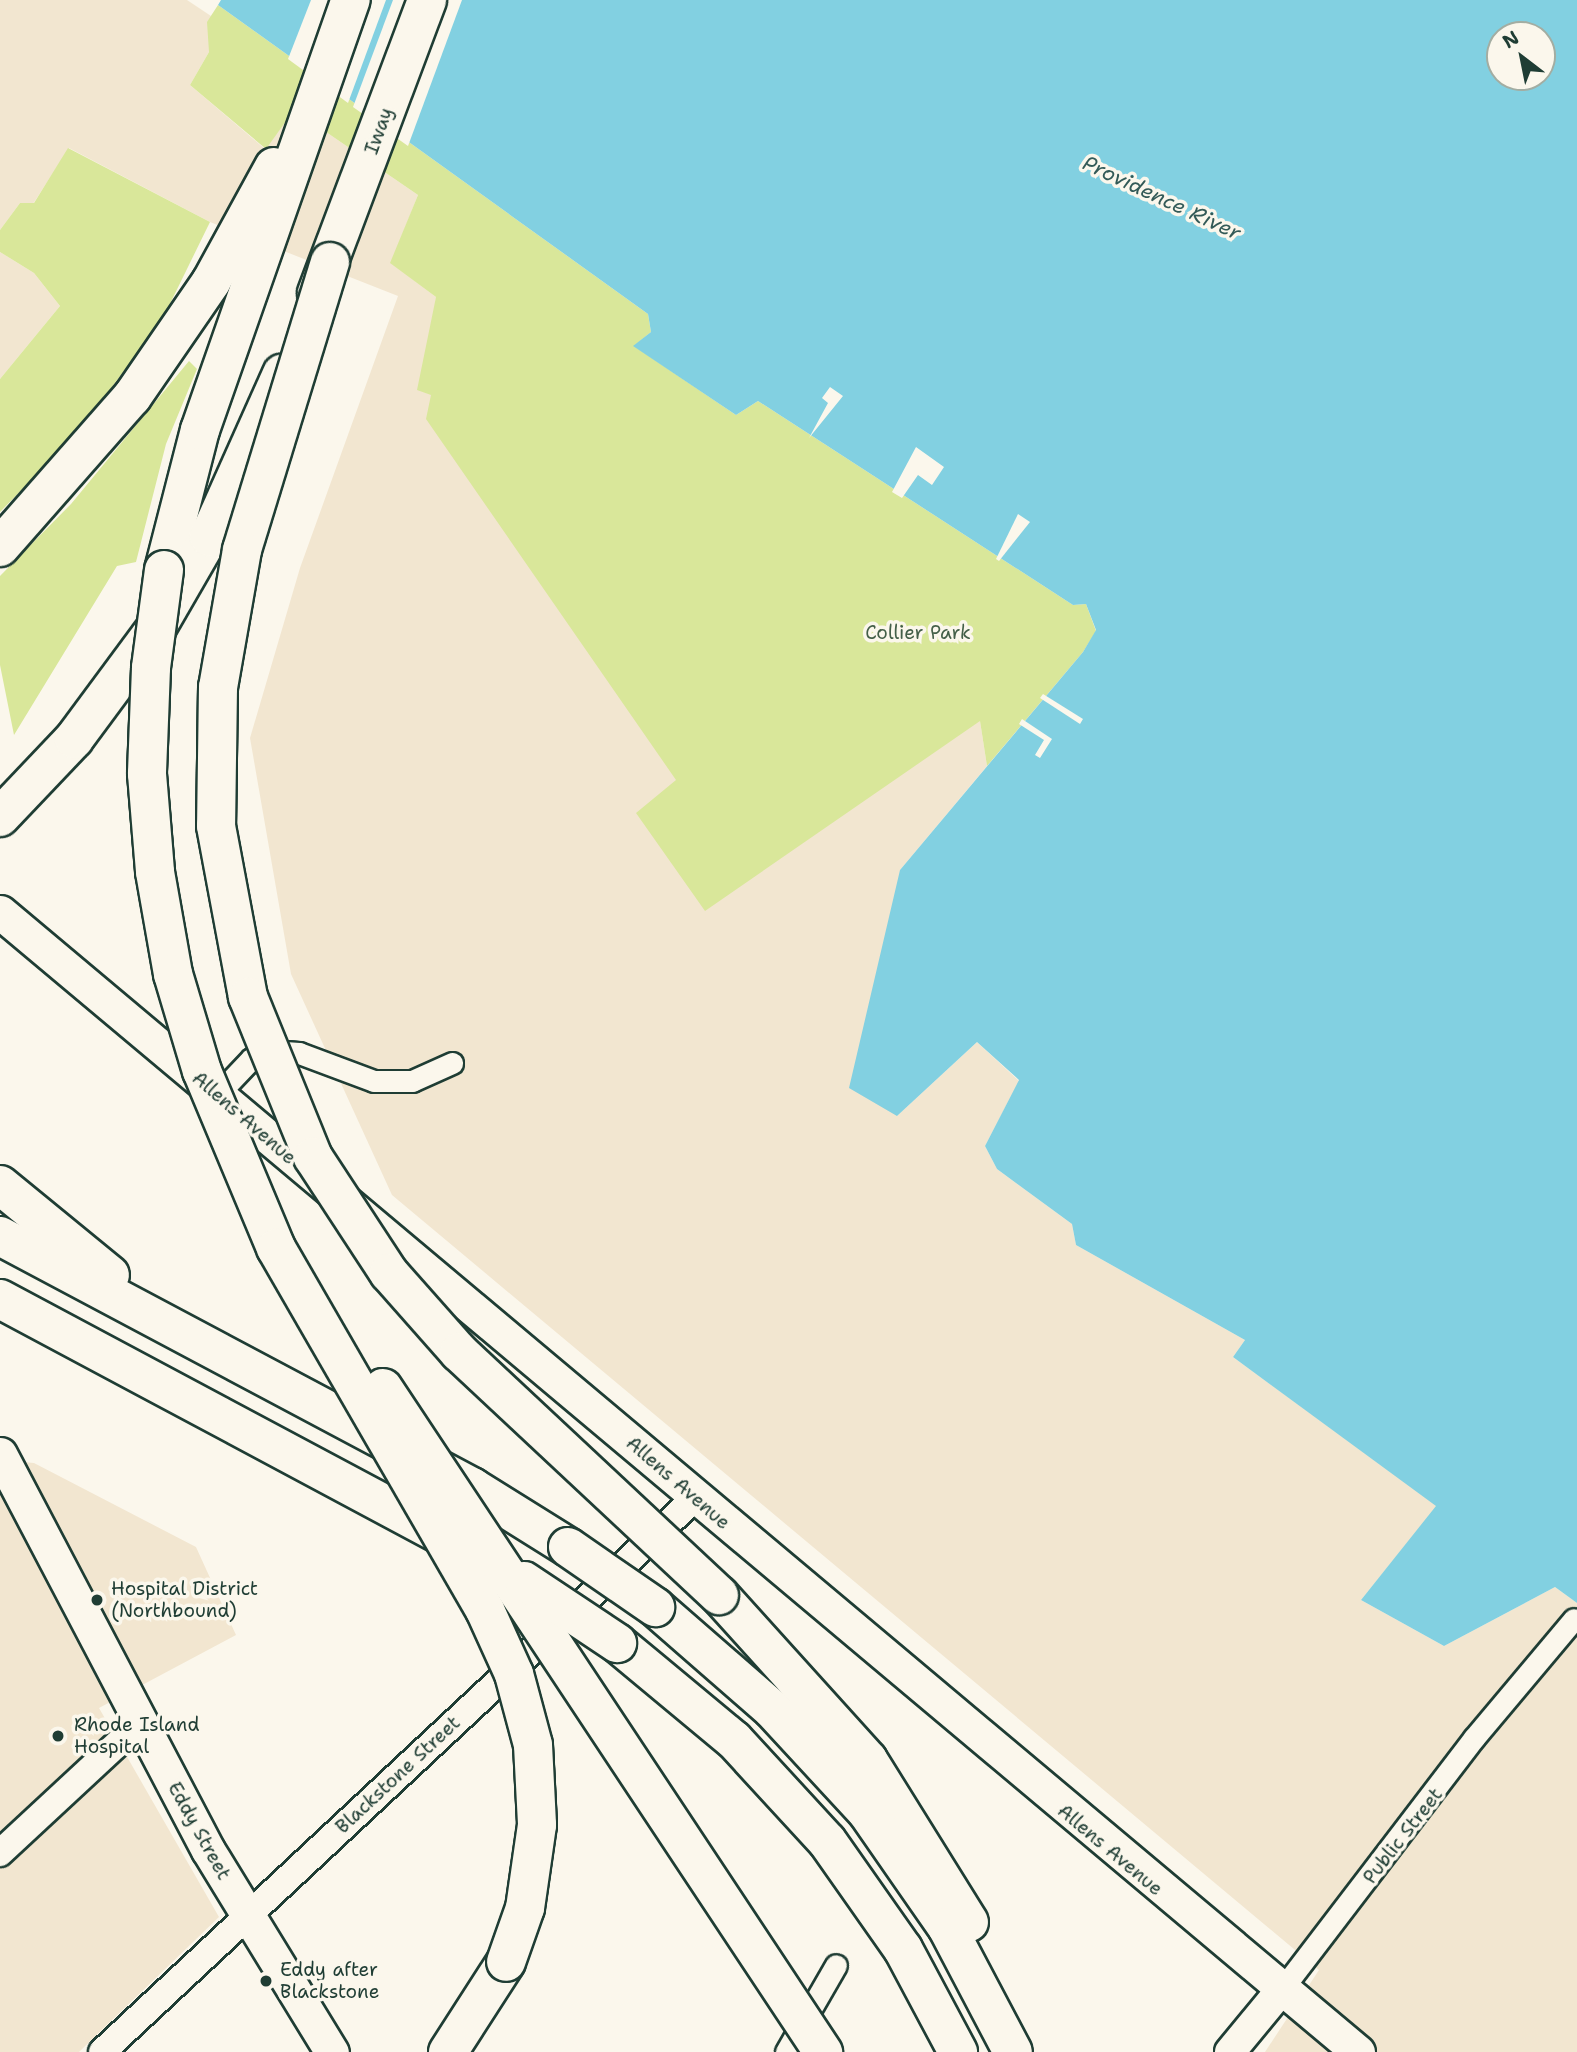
<!DOCTYPE html>
<style>
body{margin:0}
#map{position:relative;width:1577px;height:2052px;overflow:hidden;background:#fbf7ec;font-family:"Shantell Sans",sans-serif}
div>[style]{position:absolute}
.built>*{inset:0;background:#f2e6d0}
.green>*{inset:0;background:#d9e79a}
.water>*{inset:0;background:#82d0e1}
.pier>*{inset:0;background:#fbf7ec}
.roads{filter:drop-shadow(2px 0 #1f3d34) drop-shadow(-2px 0 #1f3d34) drop-shadow(0 2px #1f3d34) drop-shadow(0 -2px #1f3d34)}
.minor>*{height:21px;margin:-10.5px;padding:0 10.5px;transform-origin:10.5px;border-radius:10.5px;background:#fbf7ec}
.tertiary>*{height:26px;margin:-13px;padding:0 13px;transform-origin:13px;border-radius:13px;background:#fbf7ec}
.secondary>*{height:30px;margin:-15px;padding:0 15px;transform-origin:15px;border-radius:15px;background:#fbf7ec}
.primary>*{height:33px;margin:-16.5px;padding:0 16.5px;transform-origin:16.5px;border-radius:16.5px;background:#fbf7ec}
.motorway>*{height:38px;margin:-19px;padding:0 19px;transform-origin:19px;border-radius:19px;background:#fbf7ec}
.bridges{filter:drop-shadow(2px 0 #1f3d34) drop-shadow(-2px 0 #1f3d34) drop-shadow(0 2px #1f3d34) drop-shadow(0 -2px #1f3d34)}
.motorway-bridge>*{height:38px;margin:-19px;padding:0 19px;transform-origin:19px;border-radius:19px;background:#fbf7ec}
.dots>*{width:19px;height:19px;translate:-50% -50%;box-sizing:border-box;border:4px solid #fbf7ec;border-radius:50%}
span{translate:-50% -50%;white-space:nowrap;text-align:center;line-height:1.15;-webkit-text-stroke:7px #fbf7ec;paint-order:stroke}
.street-label{font-size:19px;color:#1f3d34}
.park-label{font-size:19px;color:#445f48}
.poi-label{font-size:19px;color:#1f3d34}
.left{translate:0 -50%;text-align:left}
.water-label{font-size:21px;color:#335a57;font-style:italic}
.north{position:absolute;left:1486px;top:21px;width:70px;height:70px;box-sizing:border-box;background:#fbf7ec;border:2px solid #a3ada2;border-radius:50%;rotate:328deg;font-size:19px;font-weight:700;line-height:28px;text-align:center;color:#1f3d34}
.north::after{content:'';display:block;margin:auto;width:24px;height:32px;background:#1f3d34;clip-path:polygon(50% 0,100% 100%,50% 72%,0 100%)}
</style>
<div id="map">
<div class="built">
<div style="clip-path:polygon(0 0,187px 0,211px 16px,209px 52px,190px 85px,265px 149px,294px 110px,418px 195px,391px 263px,436px 297px,432px 395px,980px 721px,987px 766px,900px 870px,897px 1116px,977px 1042px,1019px 1081px,985px 1146px,997px 1169px,1072px 1224px,1076px 1245px,1245px 1340px,1233px 1357px,1437px 1506px,1361px 1600px,1444px 1646px,1555px 1587px,1577px 1603px,1577px 2052px,1265px 2052px,1319px 1970px,392px 1195px,291px 974px,250px 738px,300px 568px,398px 296px,210px 222px,69px 148px,33px 204px,20px 203px,0 230px)"></div>
<div style="clip-path:polygon(0 252px,34px 273px,60px 306px,0 379px)"></div>
<div style="clip-path:polygon(0 1460px,34px 1463px,196px 1547px,236px 1635px,99px 1708px,219px 1917px,79px 2052px,0 2052px)"></div>
</div>
<div class="green">
<div style="clip-path:polygon(218px 5px,648px 314px,651px 332px,634px 346px,736px 415px,758px 401px,1073px 605px,1086px 604px,1096px 631px,1083px 652px,987px 766px,980px 721px,705px 911px,636px 813px,676px 780px,426px 419px,431px 395px,417px 390px,436px 297px,390px 263px,418px 195px,294px 110px,266px 149px,190px 85px,209px 52px,207px 22px)"></div>
<div style="clip-path:polygon(68px 148px,210px 222px,163px 318px,81px 429px,0 512px,0 379px,60px 306px,34px 273px,0 252px,0 230px,20px 203px,34px 203px)"></div>
<div style="clip-path:polygon(189px 361px,197px 369px,166px 444px,136px 562px,117px 566px,14px 735px,0 665px,0 576px,71px 504px)"></div>
</div>
<div class="water">
<div style="clip-path:polygon(evenodd,221px 0,1577px 0,1577px 1603px,1555px 1587px,1444px 1646px,1361px 1600px,1436px 1506px,1233px 1357px,1245px 1340px,1076px 1245px,1072px 1224px,997px 1169px,985px 1146px,1019px 1080px,977px 1042px,897px 1116px,849px 1088px,900px 870px,1083px 652px,1096px 630px,1086px 604px,1073px 605px,758px 401px,736px 415px,633px 346px,651px 332px,648px 314px,218px 5px,221px 0,1500px 35px,1542px 35px,1542px 77px,1500px 77px,1500px 35px)"></div>
</div>
<div class="pier">
<div style="clip-path:polygon(311px 0,386px 0,348px 103px,288px 59px)"></div>
<div style="clip-path:polygon(393px 0,462px 0,408px 146px,353px 107px)"></div>
<div style="clip-path:polygon(830px 387px,843px 396px,809px 438px,828px 403px,822px 398px)"></div>
<div style="clip-path:polygon(916px 447px,944px 467px,932px 485px,918px 475px,902px 498px,892px 492px)"></div>
<div style="clip-path:polygon(1018px 514px,1030px 522px,999px 561px,996px 559px)"></div>
<div style="clip-path:polygon(1043px 694px,1083px 719px,1080px 724px,1040px 698px)"></div>
<div style="clip-path:polygon(1022px 719px,1052px 739px,1040px 758px,1035px 755px,1044px 740px,1019px 724px)"></div>
</div>
<div class="roads">
<div class="minor">
<div style="left:217px;top:1095px;width:50px;rotate:-46.6deg"></div>
<div style="left:251px;top:1059px;width:21px;rotate:-23deg"></div>
<div style="left:270px;top:1051px;width:29px;rotate:4deg"></div>
<div style="left:299px;top:1053px;width:80px;rotate:20.5deg"></div>
<div style="left:374px;top:1081px;width:38px"></div>
<div style="left:412px;top:1081px;width:44px;rotate:-24.2deg"></div>
<div style="left:1282px;top:1989px;width:316px;rotate:-52.6deg"></div>
<div style="left:1474px;top:1738px;width:155px;rotate:-50deg"></div>
<div style="left:786px;top:2052px;width:100px;rotate:-60.1deg"></div>
</div>
<div class="tertiary">
<div style="left:0;top:1853px;width:190px;rotate:-42.9deg"></div>
<div style="left:102px;top:2052px;width:812px;rotate:-43.05deg"></div>
</div>
<div class="secondary">
<div style="left:1230px;top:2052px;width:82px;rotate:-50.5deg"></div>
</div>
<div class="primary">
<div style="left:0;top:912px;width:1773px;rotate:40.01deg"></div>
<div style="left:0;top:1454px;width:447px;rotate:62.3deg"></div>
<div style="left:208px;top:1850px;width:237px;rotate:58.5deg"></div>
</div>
<div class="motorway">
<div style="left:317px;top:293px;width:313px;rotate:-69.4deg"></div>
<div style="left:0;top:547px;width:200px;rotate:-48.7deg"></div>
<div style="left:132px;top:397px;width:140px;rotate:-55.5deg"></div>
<div style="left:211px;top:282px;width:131px;rotate:-61.3deg"></div>
<div style="left:164px;top:570px;width:145px;rotate:-75.6deg"></div>
<div style="left:200px;top:430px;width:456px;rotate:-70.7deg"></div>
<div style="left:0;top:817px;width:108px;rotate:-46.5deg"></div>
<div style="left:74px;top:739px;width:139px;rotate:-53.5deg"></div>
<div style="left:157px;top:627px;width:104px;rotate:-60deg"></div>
<div style="left:209px;top:537px;width:179px;rotate:-65.9deg"></div>
<div style="left:0;top:1185px;width:142px;rotate:39.3deg"></div>
<div style="left:0;top:1236px;width:535px;rotate:28deg"></div>
<div style="left:472px;top:1487px;width:113px;rotate:32deg"></div>
<div style="left:0;top:1299px;width:516px;rotate:28.11deg"></div>
<div style="left:719px;top:1595px;width:222px;rotate:47.9deg"></div>
<div style="left:868px;top:1760px;width:191px;rotate:58.1deg"></div>
<div style="left:655px;top:1607px;width:155px;rotate:41.1deg"></div>
<div style="left:772px;top:1709px;width:140px;rotate:47.3deg"></div>
<div style="left:867px;top:1812px;width:140px;rotate:55.2deg"></div>
<div style="left:947px;top:1927px;width:141px;rotate:62.2deg"></div>
<div style="left:617px;top:1643px;width:152px;rotate:39.7deg"></div>
<div style="left:734px;top:1740px;width:137px;rotate:47.4deg"></div>
<div style="left:827px;top:1841px;width:132px;rotate:54.9deg"></div>
<div style="left:903px;top:1949px;width:117px;rotate:61.9deg"></div>
<div style="left:448px;top:2052px;width:107px;rotate:-57.2deg"></div>
</div>
</div>
<div class="bridges">
<div class="motorway-bridge">
<div style="left:330px;top:262px;width:301px;rotate:107deg"></div>
<div style="left:242px;top:550px;width:139px;rotate:99.9deg"></div>
<div style="left:218px;top:687px;width:139px;rotate:90.8deg"></div>
<div style="left:216px;top:826px;width:174px;rotate:79.4deg"></div>
<div style="left:248px;top:997px;width:173px;rotate:67.9deg"></div>
<div style="left:313px;top:1157px;width:139px;rotate:56.8deg"></div>
<div style="left:389px;top:1273px;width:106px;rotate:48.5deg"></div>
<div style="left:459px;top:1352px;width:356px;rotate:43.1deg"></div>
<div style="left:164px;top:570px;width:99px;rotate:97.6deg"></div>
<div style="left:151px;top:668px;width:106px;rotate:92.2deg"></div>
<div style="left:147px;top:774px;width:98px;rotate:85.3deg"></div>
<div style="left:155px;top:872px;width:104px;rotate:80deg"></div>
<div style="left:173px;top:974px;width:101px;rotate:73.4deg"></div>
<div style="left:202px;top:1071px;width:192px;rotate:67.3deg"></div>
<div style="left:276px;top:1248px;width:418px;rotate:60deg"></div>
<div style="left:485px;top:1610px;width:70px;rotate:65.6deg"></div>
<div style="left:514px;top:1674px;width:73px;rotate:75deg"></div>
<div style="left:533px;top:1745px;width:80px;rotate:87.1deg"></div>
<div style="left:537px;top:1825px;width:84px;rotate:98.2deg"></div>
<div style="left:525px;top:1908px;width:57px;rotate:109.4deg"></div>
<div style="left:383px;top:1388px;width:797px;rotate:56.47deg"></div>
<div style="left:568px;top:1547px;width:106px;rotate:34.6deg"></div>
<div style="left:524px;top:1581px;width:112px;rotate:33.7deg"></div>
</div>
</div>
<div class="dots">
<div style="left:97px;top:1600px;background:#1f3d34"></div>
<div style="left:58px;top:1736px;background:#1f3d34"></div>
<div style="left:266px;top:1981px;background:#1f3d34"></div>
</div>
<div class="street-label">
<span style="left:379px;top:131px;rotate:-70deg">Iway</span>
<span style="left:244px;top:1118px;rotate:41deg">Allens Avenue</span>
<span style="left:678px;top:1483px;rotate:41deg">Allens Avenue</span>
<span style="left:398px;top:1775px;rotate:-43deg">Blackstone Street</span>
<span style="left:199px;top:1831px;rotate:61deg">Eddy Street</span>
<span style="left:1403px;top:1836px;rotate:-52deg">Public Street</span>
<span style="left:1110px;top:1850px;rotate:40deg">Allens Avenue</span>
</div>
<div class="park-label">
<span style="left:918px;top:633px">Collier Park</span>
</div>
<div class="poi-label">
<span class="left" style="left:111px;top:1600px">Hospital District<br>(Northbound)</span>
<span class="left" style="left:74px;top:1736px">Rhode Island<br>Hospital</span>
<span class="left" style="left:280px;top:1981px">Eddy after<br>Blackstone</span>
</div>
<div class="water-label">
<span style="left:1162px;top:198px;rotate:25deg">Providence River</span>
</div>
<div class="north">N</div>
</div>
